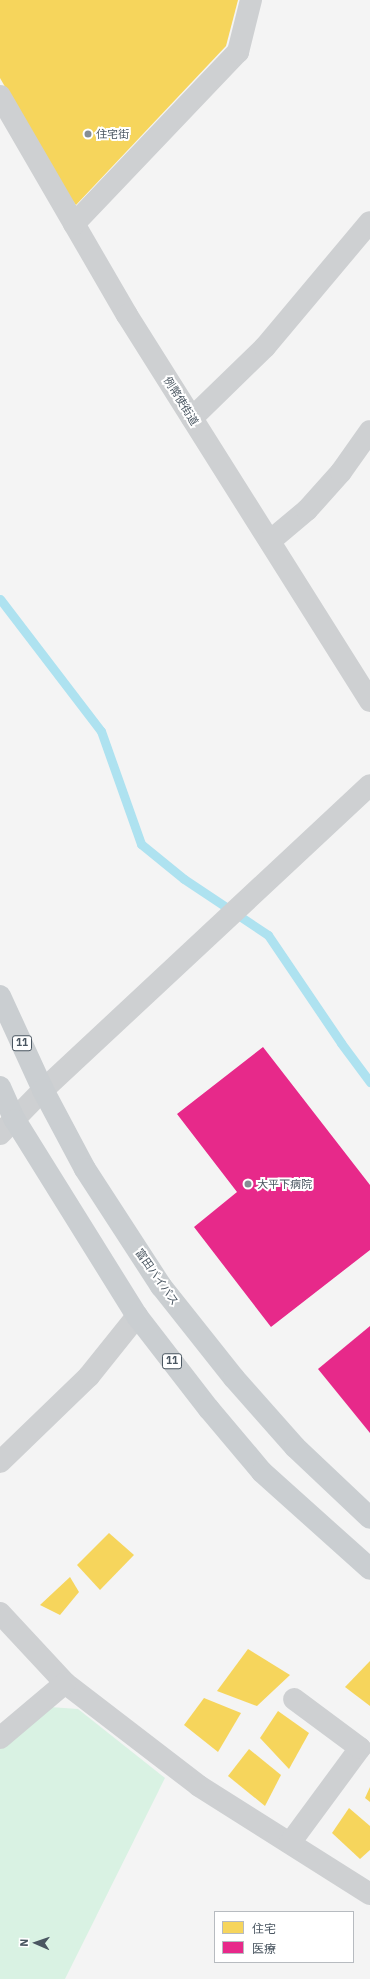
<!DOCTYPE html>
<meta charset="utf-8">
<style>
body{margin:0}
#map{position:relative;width:370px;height:1979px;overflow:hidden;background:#f4f4f4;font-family:"IBM Plex Sans","Noto Sans JP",sans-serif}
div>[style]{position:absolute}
.green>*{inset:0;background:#d9f2e3}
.homes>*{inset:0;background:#f6d55c}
.health>*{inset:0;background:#e7298a}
.stream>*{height:9px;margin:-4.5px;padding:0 4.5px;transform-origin:4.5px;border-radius:4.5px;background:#aee2f0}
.minor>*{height:22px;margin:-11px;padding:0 11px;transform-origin:11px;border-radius:11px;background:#ced0d2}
.major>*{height:22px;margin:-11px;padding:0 11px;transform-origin:11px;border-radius:11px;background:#caced1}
.dots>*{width:11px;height:11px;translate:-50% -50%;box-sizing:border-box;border:2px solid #fff;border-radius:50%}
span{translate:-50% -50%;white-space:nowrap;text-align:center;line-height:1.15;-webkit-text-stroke:4px #fff;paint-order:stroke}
.shield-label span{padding:1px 3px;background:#fff;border:1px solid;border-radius:3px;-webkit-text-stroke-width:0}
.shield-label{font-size:10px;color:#4a5661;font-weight:700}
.poi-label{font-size:11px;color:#4a5661}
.left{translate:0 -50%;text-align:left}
.street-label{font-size:11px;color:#4a5661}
.legend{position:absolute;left:214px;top:1911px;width:140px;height:52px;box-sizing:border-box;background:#fff;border:1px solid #b7bbc0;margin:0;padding:5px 7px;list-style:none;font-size:12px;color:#4a5661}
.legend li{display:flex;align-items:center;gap:8px;height:20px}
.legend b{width:20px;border:1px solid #b7bbc0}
.north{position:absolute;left:16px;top:1923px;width:40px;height:40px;-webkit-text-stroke:3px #fff;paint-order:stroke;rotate:272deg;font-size:11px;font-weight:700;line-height:16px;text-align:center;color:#4a5661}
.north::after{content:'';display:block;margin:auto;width:14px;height:18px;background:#4a5661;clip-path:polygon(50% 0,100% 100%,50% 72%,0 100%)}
</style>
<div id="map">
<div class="green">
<div style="clip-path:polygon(50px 1707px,78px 1709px,165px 1778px,65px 1979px,0 1979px,0 1749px)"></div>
</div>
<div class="homes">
<div style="clip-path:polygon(0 0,238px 0,226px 46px,76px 205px,65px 191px,0 78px)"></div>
<div style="clip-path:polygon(109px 1533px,134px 1555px,100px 1590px,77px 1565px)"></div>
<div style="clip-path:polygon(70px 1577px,79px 1592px,60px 1615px,40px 1605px)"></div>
<div style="clip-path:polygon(248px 1649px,290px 1675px,257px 1706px,217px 1691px)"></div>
<div style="clip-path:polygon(370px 1661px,370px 1706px,345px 1687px)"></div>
<div style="clip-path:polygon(204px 1698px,241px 1713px,218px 1752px,184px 1725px)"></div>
<div style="clip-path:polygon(278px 1711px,309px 1733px,289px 1769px,260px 1738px)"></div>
<div style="clip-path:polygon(249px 1749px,281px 1775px,265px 1806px,228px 1776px)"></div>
<div style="clip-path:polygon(370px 1787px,370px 1802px,365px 1798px)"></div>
<div style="clip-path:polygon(349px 1808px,370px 1826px,370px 1850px,360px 1859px,332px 1833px)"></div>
</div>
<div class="health">
<div style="clip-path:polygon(263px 1047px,370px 1185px,370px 1250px,271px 1327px,194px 1227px,237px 1192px,177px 1114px)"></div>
<div style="clip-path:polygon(370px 1326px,370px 1433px,318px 1369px)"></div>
</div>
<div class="stream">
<div style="left:0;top:599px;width:166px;rotate:52.6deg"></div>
<div style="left:101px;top:731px;width:120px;rotate:70.5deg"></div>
<div style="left:141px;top:844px;width:55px;rotate:39.1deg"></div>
<div style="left:184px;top:879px;width:101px;rotate:33.7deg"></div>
<div style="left:268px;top:935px;width:130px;rotate:55.9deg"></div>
<div style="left:341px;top:1043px;width:49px;rotate:53.4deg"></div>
</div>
<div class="minor">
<div style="left:0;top:96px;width:253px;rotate:59.9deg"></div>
<div style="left:127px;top:315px;width:456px;rotate:57.8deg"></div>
<div style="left:74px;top:224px;width:238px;rotate:-46.4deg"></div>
<div style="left:238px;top:52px;width:54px;rotate:-76deg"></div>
<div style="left:192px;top:418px;width:102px;rotate:-44.2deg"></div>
<div style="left:265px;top:347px;width:163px;rotate:-50deg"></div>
<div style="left:270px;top:541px;width:48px;rotate:-40deg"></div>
<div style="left:307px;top:510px;width:51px;rotate:-48.2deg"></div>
<div style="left:341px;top:472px;width:50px;rotate:-54.7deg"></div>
<div style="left:0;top:1134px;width:62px;rotate:-45.7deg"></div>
<div style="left:43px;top:1090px;width:447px;rotate:-43deg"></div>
<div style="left:0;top:1462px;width:124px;rotate:-44deg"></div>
<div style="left:89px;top:1376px;width:77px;rotate:-51.3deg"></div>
<div style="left:0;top:1613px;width:96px;rotate:47.1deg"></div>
<div style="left:65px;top:1683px;width:169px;rotate:37.5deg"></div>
<div style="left:199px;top:1786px;width:202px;rotate:32.3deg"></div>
<div style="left:0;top:1738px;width:85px;rotate:-40.2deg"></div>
<div style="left:290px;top:1843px;width:118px;rotate:-53.6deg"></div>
<div style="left:360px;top:1748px;width:82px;rotate:-143.4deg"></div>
</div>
<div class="major">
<div style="left:0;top:996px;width:103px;rotate:65.4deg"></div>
<div style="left:43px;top:1090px;width:89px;rotate:62deg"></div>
<div style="left:85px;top:1169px;width:140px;rotate:57deg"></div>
<div style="left:161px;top:1286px;width:117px;rotate:51.6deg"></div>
<div style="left:234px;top:1378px;width:92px;rotate:48.5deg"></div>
<div style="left:295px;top:1447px;width:103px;rotate:43.4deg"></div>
<div style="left:0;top:1087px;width:36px;rotate:66deg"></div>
<div style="left:15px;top:1120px;width:231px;rotate:58.1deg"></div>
<div style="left:137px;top:1316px;width:118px;rotate:52.3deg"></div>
<div style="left:209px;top:1409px;width:82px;rotate:49.9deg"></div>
<div style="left:262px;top:1472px;width:145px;rotate:41.9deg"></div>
</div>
<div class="dots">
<div style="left:88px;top:134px;background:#868d94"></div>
<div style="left:248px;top:1184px;background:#868d94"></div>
</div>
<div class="shield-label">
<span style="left:22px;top:1043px">11</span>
<span style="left:172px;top:1361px">11</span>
</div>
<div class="poi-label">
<span class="left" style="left:96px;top:134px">住宅街</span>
<span class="left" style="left:257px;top:1184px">大平下病院</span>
</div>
<div class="street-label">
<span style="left:181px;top:401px;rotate:58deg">例幣使街道</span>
<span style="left:157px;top:1277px;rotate:55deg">富田バイパス</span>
</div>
<ul class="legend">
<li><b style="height:11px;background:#f6d55c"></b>住宅</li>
<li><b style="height:11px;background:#e7298a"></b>医療</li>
</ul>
<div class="north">N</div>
</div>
